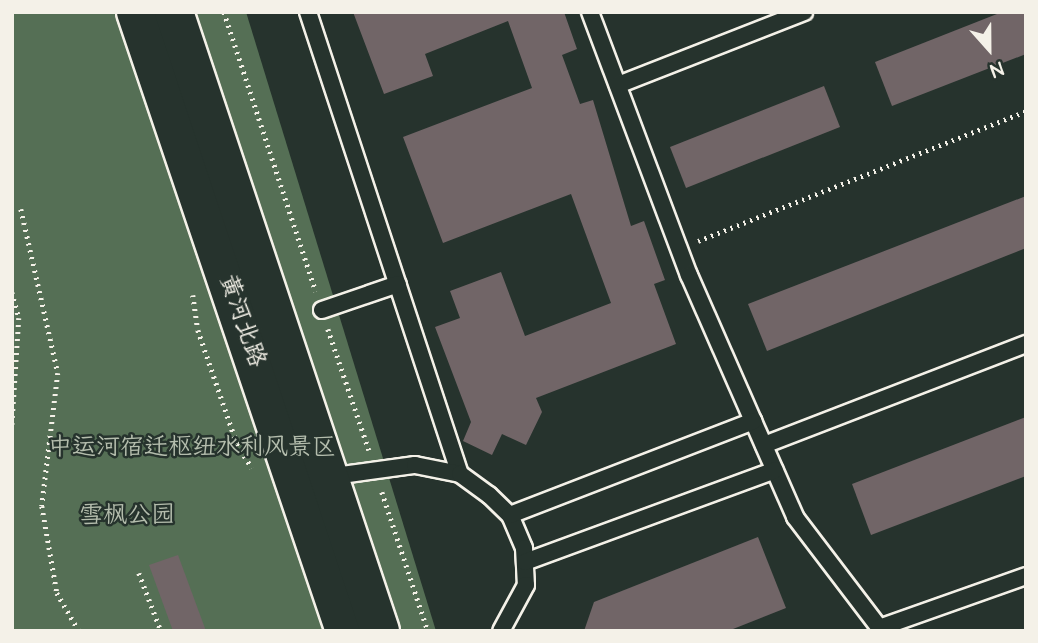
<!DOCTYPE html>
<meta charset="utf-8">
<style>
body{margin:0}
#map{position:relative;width:1038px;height:643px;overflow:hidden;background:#26332d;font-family:"Architects Daughter","LXGW WenKai TC",sans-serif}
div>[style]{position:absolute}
.green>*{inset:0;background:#556f55}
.building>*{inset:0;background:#716567}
.path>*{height:4.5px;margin-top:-2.25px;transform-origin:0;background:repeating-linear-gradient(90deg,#f4f1e8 0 2px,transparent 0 7px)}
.roads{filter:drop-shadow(2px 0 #f4f1e8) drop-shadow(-2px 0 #f4f1e8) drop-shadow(0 2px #f4f1e8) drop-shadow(0 -2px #f4f1e8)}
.lane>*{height:16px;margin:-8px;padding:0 8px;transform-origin:8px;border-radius:8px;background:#26332d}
.secondary>*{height:38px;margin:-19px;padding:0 19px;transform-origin:19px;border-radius:19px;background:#26332d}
span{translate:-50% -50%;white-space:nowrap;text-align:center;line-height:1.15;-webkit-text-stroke:5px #26332d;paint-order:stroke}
.street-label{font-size:24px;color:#f4f1e8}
.park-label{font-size:24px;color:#b4bdad}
.frame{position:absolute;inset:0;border:14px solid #f4f1e8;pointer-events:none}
.north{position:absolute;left:954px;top:14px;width:70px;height:70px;-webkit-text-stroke:5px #26332d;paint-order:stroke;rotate:159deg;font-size:19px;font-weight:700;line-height:28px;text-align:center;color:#f4f1e8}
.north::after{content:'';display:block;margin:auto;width:24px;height:32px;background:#f4f1e8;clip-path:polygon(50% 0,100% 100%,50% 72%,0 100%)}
</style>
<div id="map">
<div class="green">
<div style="clip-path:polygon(12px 12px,246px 12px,436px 631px,12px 631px)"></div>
</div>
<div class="building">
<div style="clip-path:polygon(353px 12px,564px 12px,577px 49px,562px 55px,580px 104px,593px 100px,631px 226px,644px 221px,665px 280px,654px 284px,676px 344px,536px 398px,542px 412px,526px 445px,502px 434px,492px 455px,463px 441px,471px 422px,435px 327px,460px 318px,450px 291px,501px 272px,525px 336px,611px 303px,571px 194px,443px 243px,403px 137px,532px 88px,508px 21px,425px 54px,433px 76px,384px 94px)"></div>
<div style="clip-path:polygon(1002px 12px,1026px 12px,1026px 54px,892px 106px,875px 62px)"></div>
<div style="clip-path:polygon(824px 86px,840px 127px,686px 188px,670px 147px)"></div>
<div style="clip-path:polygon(1026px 196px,1026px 248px,767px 351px,748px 304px)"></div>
<div style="clip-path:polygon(1026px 417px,1026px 476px,871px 535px,852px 484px)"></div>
<div style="clip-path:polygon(758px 537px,786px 608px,728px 631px,584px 631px,594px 602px)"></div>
<div style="clip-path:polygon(178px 555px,206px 631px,173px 631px,149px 565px)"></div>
</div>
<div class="path">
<div style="left:224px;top:12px;width:294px;rotate:71.8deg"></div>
<div style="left:21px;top:209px;width:168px;rotate:77.3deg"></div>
<div style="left:58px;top:373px;width:134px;rotate:96.9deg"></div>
<div style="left:42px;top:506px;width:88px;rotate:80.2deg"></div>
<div style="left:57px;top:593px;width:44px;rotate:59.9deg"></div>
<div style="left:698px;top:241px;width:353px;rotate:-21.6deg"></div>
<div style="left:12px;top:292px;width:27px;rotate:75deg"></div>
<div style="left:19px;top:318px;width:108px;rotate:93.7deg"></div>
<div style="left:193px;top:295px;width:35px;rotate:82deg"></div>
<div style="left:198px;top:330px;width:120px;rotate:71.1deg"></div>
<div style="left:237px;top:444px;width:28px;rotate:58deg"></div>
<div style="left:328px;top:329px;width:128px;rotate:71.3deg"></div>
<div style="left:382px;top:492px;width:146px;rotate:71.7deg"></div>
<div style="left:139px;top:573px;width:62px;rotate:69.2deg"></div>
</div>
<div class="roads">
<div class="lane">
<div style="left:308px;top:12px;width:486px;rotate:71.8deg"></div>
<div style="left:590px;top:12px;width:281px;rotate:69.4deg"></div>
<div style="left:689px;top:275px;width:264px;rotate:66.3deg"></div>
<div style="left:795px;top:517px;width:143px;rotate:52.7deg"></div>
<div style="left:618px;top:85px;width:200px;rotate:-21.4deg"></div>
<div style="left:322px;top:310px;width:80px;rotate:-18.9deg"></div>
<div style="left:764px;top:445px;width:281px;rotate:-21.1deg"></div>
<div style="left:327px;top:477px;width:89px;rotate:-7.8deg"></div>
<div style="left:415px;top:465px;width:46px;rotate:11.3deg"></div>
<div style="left:460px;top:474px;width:36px;rotate:36deg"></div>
<div style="left:489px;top:495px;width:29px;rotate:44deg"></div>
<div style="left:510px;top:515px;width:36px;rotate:67deg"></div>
<div style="left:524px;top:548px;width:37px;rotate:87deg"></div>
<div style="left:526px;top:585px;width:52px;rotate:118.5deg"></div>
<div style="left:510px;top:515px;width:261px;rotate:-21.1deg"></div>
<div style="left:525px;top:562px;width:266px;rotate:-20.2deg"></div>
<div style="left:879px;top:628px;width:156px;rotate:-19.5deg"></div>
</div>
<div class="secondary">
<div style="left:136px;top:12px;width:653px;rotate:71.34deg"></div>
<div style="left:174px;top:12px;width:652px;rotate:71.59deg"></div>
</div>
</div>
<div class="street-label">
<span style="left:242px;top:321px;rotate:71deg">黄河北路</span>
</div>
<div class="park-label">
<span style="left:192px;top:448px">中运河宿迁枢纽水利风景区</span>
<span style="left:127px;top:516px">雪枫公园</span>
</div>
<div class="frame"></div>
<div class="north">N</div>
</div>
